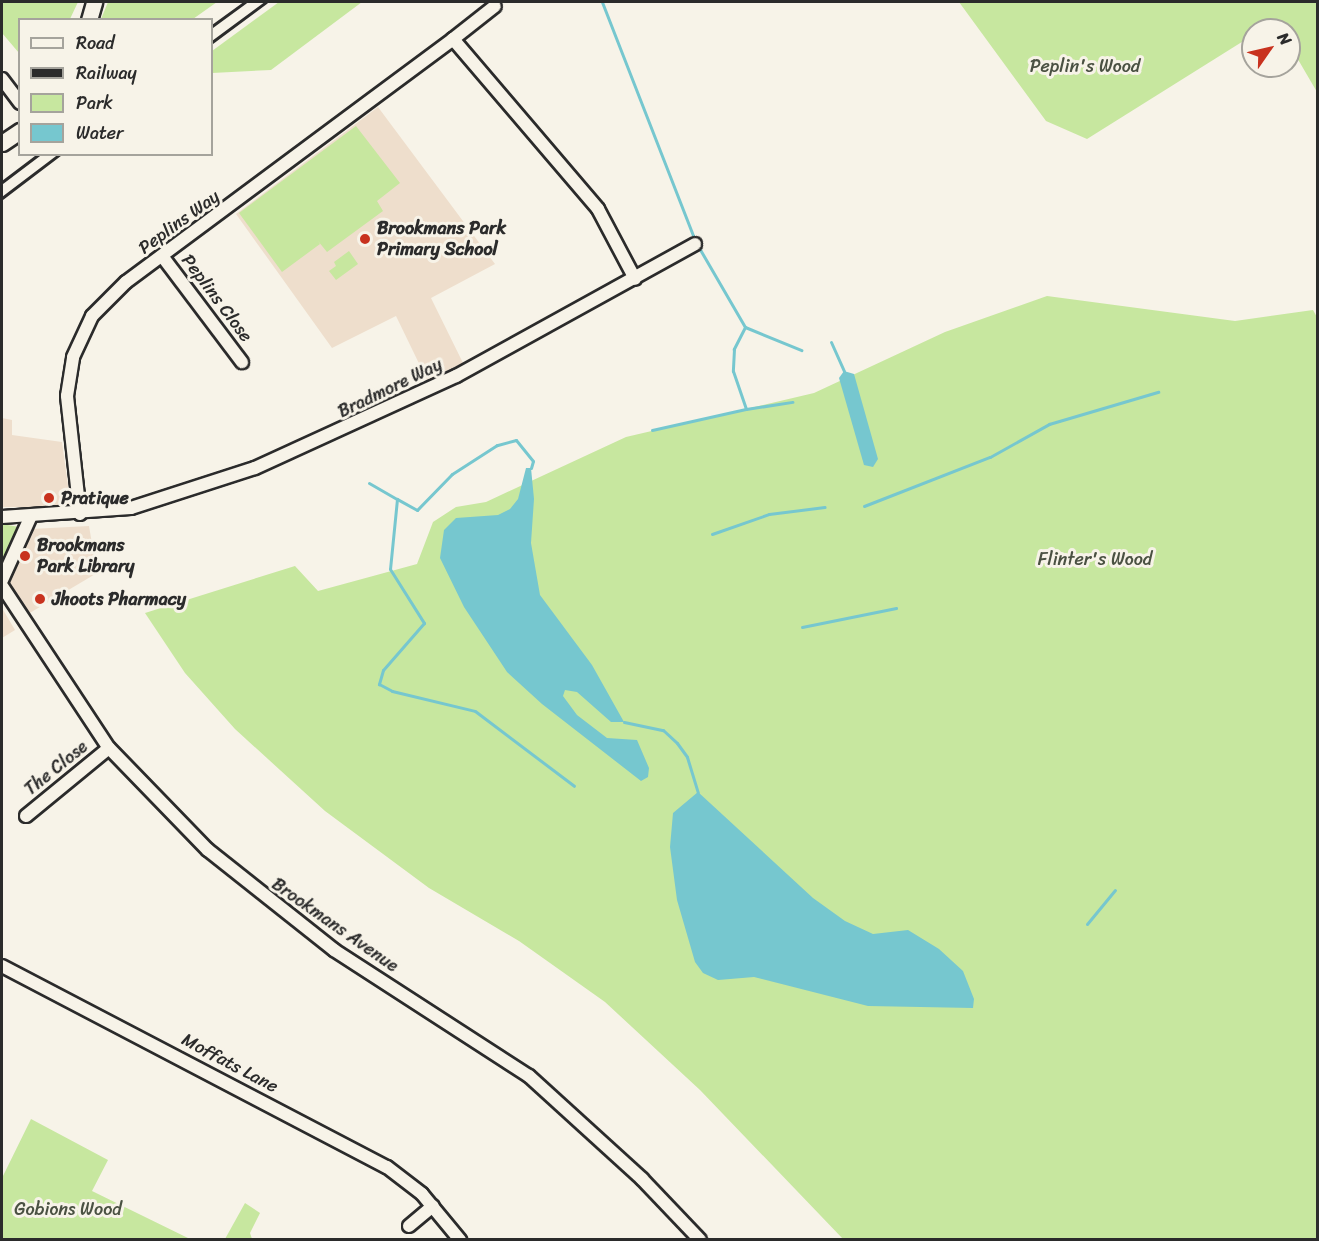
<!DOCTYPE html>
<style>
body{margin:0}
#map{position:relative;width:1319px;height:1241px;overflow:hidden;background:#f7f3e8;font-family:Sriracha,sans-serif}
div>[style]{position:absolute}
.built>*{inset:0;background:#eedecc}
.green>*{inset:0;background:#c7e79f}
.water>*{inset:0;background:#76c7cf}
.stream>*{height:3px;margin:-1.5px;padding:0 1.5px;transform-origin:1.5px;border-radius:1.5px;background:#76c7cf}
.roads{filter:drop-shadow(2px 0 #2b2b2b) drop-shadow(-2px 0 #2b2b2b) drop-shadow(0 2px #2b2b2b) drop-shadow(0 -2px #2b2b2b)}
.minor>*{height:12px;margin:-6px;padding:0 6px;transform-origin:6px;border-radius:6px;background:#f7f3e8}
.tertiary>*{height:15px;margin:-7.5px;padding:0 7.5px;transform-origin:7.5px;border-radius:7.5px;background:#f7f3e8}
.rail>*{height:3px;margin:-1.5px;padding:0 1.5px;transform-origin:1.5px;border-radius:1.5px;background:#2b2b2b}
.dots>*{width:16px;height:16px;translate:-50% -50%;box-sizing:border-box;border:3px solid #f7f3e8;border-radius:50%}
span{translate:-50% -50%;white-space:nowrap;text-align:center;line-height:1.15;-webkit-text-stroke:6px #f7f3e8;paint-order:stroke}
.park-label{font-size:18px;color:#4a5142}
.street-label{font-size:18px;color:#2b2b2b}
.poi-label{font-size:18px;color:#2b2b2b;font-weight:700}
.left{translate:0 -50%;text-align:left}
.frame{position:absolute;inset:0;border:3px solid #2b2b2b;pointer-events:none}
.legend{position:absolute;left:18px;top:18px;width:195px;height:138px;box-sizing:border-box;background:#f7f3e8;border:2px solid #a5a39c;margin:0;padding:8px 10px;list-style:none;font-size:18px;color:#2b2b2b}
.legend li{display:flex;align-items:center;gap:12px;height:30px}
.legend b{width:30px;border:2px solid #a5a39c}
.north{position:absolute;left:1241px;top:18px;width:60px;height:60px;box-sizing:border-box;background:#f7f3e8;border:2px solid #a5a39c;border-radius:50%;rotate:56deg;font-size:16px;font-weight:700;line-height:24px;text-align:center;color:#2b2b2b}
.north::after{content:'';display:block;margin:auto;width:21px;height:27px;background:#c8321e;clip-path:polygon(50% 0,100% 100%,50% 72%,0 100%)}
</style>
<div id="map">
<div class="built">
<div style="clip-path:polygon(378px 107px,495px 264px,431px 298px,463px 363px,427px 380px,396px 316px,332px 348px,236px 214px)"></div>
<div style="clip-path:polygon(2px 418px,12px 420px,12px 435px,62px 442px,71px 507px,2px 507px)"></div>
<div style="clip-path:polygon(89px 526px,97px 573px,28px 614px,8px 582px,31px 529px)"></div>
<div style="clip-path:polygon(2px 608px,15px 630px,2px 638px)"></div>
</div>
<div class="green">
<div style="clip-path:polygon(2px 2px,78px 2px,70px 19px,20px 20px,19px 53px,2px 33px)"></div>
<div style="clip-path:polygon(108px 2px,217px 2px,193px 19px,101px 19px)"></div>
<div style="clip-path:polygon(279px 2px,362px 2px,271px 70px,212px 73px,212px 51px)"></div>
<div style="clip-path:polygon(959px 2px,1317px 2px,1317px 92px,1289px 44px,1289px 30px,1281px 30px,1275px 21px,1253px 30px,1253px 35px,1087px 139px,1046px 121px)"></div>
<div style="clip-path:polygon(356px 126px,400px 183px,377px 201px,383px 211px,327px 252px,318px 241px,320px 244px,282px 272px,239px 213px)"></div>
<div style="clip-path:polygon(349px 251px,358px 264px,336px 280px,329px 271px,336px 266px,334px 262px)"></div>
<div style="clip-path:polygon(1047px 296px,1235px 321px,1313px 310px,1318px 319px,1317px 1239px,843px 1239px,700px 1090px,605px 1002px,519px 941px,429px 888px,325px 811px,235px 729px,185px 673px,145px 613px,295px 566px,318px 591px,417px 564px,433px 522px,456px 507px,486px 502px,626px 437px,814px 393px,945px 332px)"></div>
<div style="clip-path:polygon(2px 524px,19px 527px,2px 569px,3px 552px)"></div>
<div style="clip-path:polygon(31px 1119px,108px 1160px,92px 1191px,190px 1239px,2px 1239px,2px 1178px)"></div>
<div style="clip-path:polygon(245px 1203px,260px 1213px,250px 1233px,252px 1239px,225px 1239px)"></div>
</div>
<div class="water">
<div style="clip-path:polygon(844px 371px,854px 374px,878px 459px,873px 467px,864px 465px,839px 378px)"></div>
<div style="clip-path:polygon(526px 468px,531px 468px,534px 499px,531px 543px,540px 595px,592px 665px,624px 722px,611px 722px,577px 692px,565px 690px,563px 696px,577px 715px,607px 738px,637px 740px,649px 768px,648px 777px,641px 781px,542px 704px,507px 672px,464px 607px,440px 558px,444px 530px,456px 518px,498px 515px,510px 509px,518px 499px)"></div>
<div style="clip-path:polygon(698px 792px,813px 898px,845px 921px,873px 934px,908px 930px,939px 949px,963px 971px,974px 999px,973px 1008px,868px 1006px,754px 977px,718px 980px,703px 973px,695px 962px,677px 900px,670px 847px,673px 813px)"></div>
</div>
<div class="stream">
<div style="left:602px;top:2px;width:256px;rotate:68.7deg"></div>
<div style="left:698px;top:246px;width:94px;rotate:59.9deg"></div>
<div style="left:745px;top:327px;width:61px;rotate:22.3deg"></div>
<div style="left:745px;top:327px;width:25px;rotate:117deg"></div>
<div style="left:734px;top:349px;width:22px;rotate:93deg"></div>
<div style="left:733px;top:371px;width:40px;rotate:71.1deg"></div>
<div style="left:746px;top:409px;width:47px;rotate:-8.7deg"></div>
<div style="left:831px;top:342px;width:32px;rotate:66deg"></div>
<div style="left:652px;top:430px;width:96px;rotate:-12.6deg"></div>
<div style="left:531px;top:468px;width:7px;rotate:-74deg"></div>
<div style="left:533px;top:461px;width:27px;rotate:-129deg"></div>
<div style="left:516px;top:440px;width:20px;rotate:165deg"></div>
<div style="left:497px;top:445px;width:54px;rotate:147.2deg"></div>
<div style="left:452px;top:474px;width:50px;rotate:134.2deg"></div>
<div style="left:417px;top:510px;width:23px;rotate:-151deg"></div>
<div style="left:397px;top:499px;width:70px;rotate:95.7deg"></div>
<div style="left:390px;top:569px;width:64px;rotate:57.8deg"></div>
<div style="left:424px;top:623px;width:62px;rotate:131.1deg"></div>
<div style="left:383px;top:670px;width:15px;rotate:106deg"></div>
<div style="left:379px;top:684px;width:15px;rotate:28deg"></div>
<div style="left:392px;top:691px;width:85px;rotate:13.5deg"></div>
<div style="left:475px;top:711px;width:124px;rotate:37.1deg"></div>
<div style="left:369px;top:483px;width:32px;rotate:30deg"></div>
<div style="left:864px;top:506px;width:135px;rotate:-21.3deg"></div>
<div style="left:990px;top:457px;width:68px;rotate:-29.2deg"></div>
<div style="left:1049px;top:424px;width:114px;rotate:-16.4deg"></div>
<div style="left:712px;top:534px;width:60px;rotate:-19.3deg"></div>
<div style="left:769px;top:514px;width:56px;rotate:-7.1deg"></div>
<div style="left:802px;top:627px;width:96px;rotate:-11.4deg"></div>
<div style="left:624px;top:722px;width:40px;rotate:12deg"></div>
<div style="left:663px;top:730px;width:19px;rotate:43deg"></div>
<div style="left:677px;top:743px;width:17px;rotate:54deg"></div>
<div style="left:687px;top:757px;width:37px;rotate:73deg"></div>
<div style="left:1087px;top:924px;width:44px;rotate:-50.5deg"></div>
</div>
<div class="roads">
<div class="minor">
<div style="left:453px;top:39px;width:53px;rotate:-38.2deg"></div>
<div style="left:2px;top:79px;width:30px;rotate:53deg"></div>
<div style="left:162px;top:256px;width:133px;rotate:53deg"></div>
<div style="left:80px;top:514px;width:119px;rotate:-96.3deg"></div>
<div style="left:67px;top:396px;width:39px;rotate:-81deg"></div>
<div style="left:73px;top:357px;width:45px;rotate:-65.1deg"></div>
<div style="left:92px;top:316px;width:48px;rotate:-45deg"></div>
<div style="left:126px;top:282px;width:407px;rotate:-36.6deg"></div>
<div style="left:453px;top:39px;width:223px;rotate:49.5deg"></div>
<div style="left:598px;top:209px;width:79px;rotate:62.1deg"></div>
<div style="left:2px;top:517px;width:129px;rotate:-4deg"></div>
<div style="left:131px;top:508px;width:130px;rotate:-17.9deg"></div>
<div style="left:255px;top:468px;width:221px;rotate:-24.6deg"></div>
<div style="left:456px;top:376px;width:273px;rotate:-28.9deg"></div>
<div style="left:2px;top:580px;width:68px;rotate:-65.7deg"></div>
<div style="left:2px;top:586px;width:194px;rotate:56.6deg"></div>
<div style="left:109px;top:748px;width:142px;rotate:45.9deg"></div>
<div style="left:208px;top:850px;width:161px;rotate:38.4deg"></div>
<div style="left:334px;top:950px;width:232px;rotate:32.9deg"></div>
<div style="left:529px;top:1076px;width:153px;rotate:42.3deg"></div>
<div style="left:642px;top:1179px;width:84px;rotate:46.4deg"></div>
<div style="left:26px;top:816px;width:107px;rotate:-39.3deg"></div>
<div style="left:2px;top:966px;width:434px;rotate:27.6deg"></div>
<div style="left:387px;top:1167px;width:44px;rotate:37.6deg"></div>
<div style="left:422px;top:1194px;width:60px;rotate:50.4deg"></div>
<div style="left:409px;top:1226px;width:31px;rotate:-40deg"></div>
</div>
<div class="tertiary">
<div style="left:89px;top:20px;width:19px;rotate:-74deg"></div>
<div style="left:2px;top:143px;width:22px;rotate:-34deg"></div>
</div>
</div>
<div class="rail">
<div style="left:212px;top:26px;width:41px;rotate:-36deg"></div>
<div style="left:212px;top:42px;width:67px;rotate:-36.5deg"></div>
<div style="left:2px;top:182px;width:46px;rotate:-37.1deg"></div>
<div style="left:2px;top:198px;width:73px;rotate:-37.2deg"></div>
</div>
<div class="dots">
<div style="left:365px;top:239px;background:#c8321e"></div>
<div style="left:49px;top:498px;background:#c8321e"></div>
<div style="left:25px;top:556px;background:#c8321e"></div>
<div style="left:40px;top:599px;background:#c8321e"></div>
</div>
<div class="park-label">
<span style="left:1085px;top:66px">Peplin's Wood</span>
<span style="left:1095px;top:559px">Flinter's Wood</span>
<span style="left:68px;top:1209px">Gobions Wood</span>
</div>
<div class="street-label">
<span style="left:179px;top:222px;rotate:-36deg">Peplins Way</span>
<span style="left:217px;top:298px;rotate:53deg">Peplins Close</span>
<span style="left:390px;top:388px;rotate:-26deg">Bradmore Way</span>
<span style="left:56px;top:768px;rotate:-39deg">The Close</span>
<span style="left:335px;top:925px;rotate:35deg">Brookmans Avenue</span>
<span style="left:230px;top:1063px;rotate:28deg">Moffats Lane</span>
</div>
<div class="poi-label">
<span class="left" style="left:377px;top:239px">Brookmans Park<br>Primary School</span>
<span class="left" style="left:61px;top:498px">Pratique</span>
<span class="left" style="left:37px;top:556px">Brookmans<br>Park Library</span>
<span class="left" style="left:52px;top:599px">Jhoots Pharmacy</span>
</div>
<div class="frame"></div>
<ul class="legend">
<li><b style="height:8px;background:#f7f3e8"></b>Road</li>
<li><b style="height:8px;background:#2b2b2b"></b>Railway</li>
<li><b style="height:16px;background:#c7e79f"></b>Park</li>
<li><b style="height:16px;background:#76c7cf"></b>Water</li>
</ul>
<div class="north">N</div>
</div>
